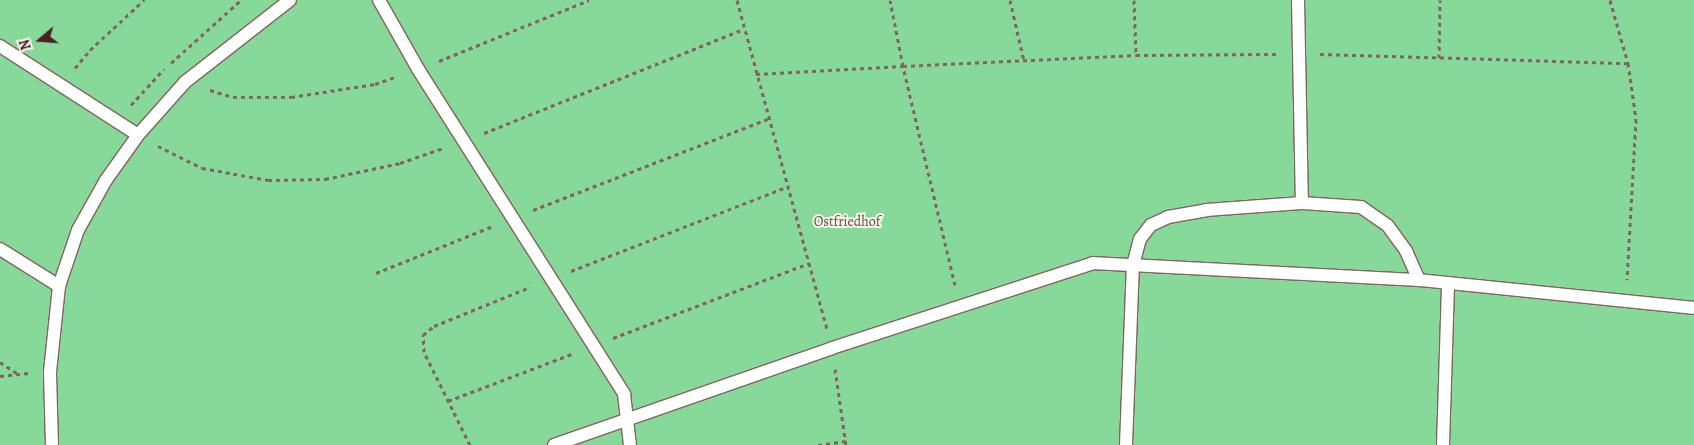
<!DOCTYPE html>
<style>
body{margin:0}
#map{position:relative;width:1694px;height:445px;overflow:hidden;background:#f0debf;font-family:Alegreya,serif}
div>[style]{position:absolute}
.green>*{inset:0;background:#87d999}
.path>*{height:3px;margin-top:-1.5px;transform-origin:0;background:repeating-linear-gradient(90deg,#84625f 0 4px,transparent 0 8px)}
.roads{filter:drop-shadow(1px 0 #84625f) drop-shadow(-1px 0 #84625f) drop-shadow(0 1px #84625f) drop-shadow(0 -1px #84625f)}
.lane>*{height:12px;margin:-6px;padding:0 6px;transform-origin:6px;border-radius:6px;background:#fff}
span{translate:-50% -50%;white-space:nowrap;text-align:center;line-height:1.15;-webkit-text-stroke:4px #f7f3e8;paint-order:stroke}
.park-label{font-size:14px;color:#594e46}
.north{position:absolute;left:15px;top:15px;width:50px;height:50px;-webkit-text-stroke:4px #f7f3e8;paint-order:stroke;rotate:252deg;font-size:14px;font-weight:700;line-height:20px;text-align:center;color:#4a1f2b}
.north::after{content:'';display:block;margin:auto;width:18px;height:22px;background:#4a1f2b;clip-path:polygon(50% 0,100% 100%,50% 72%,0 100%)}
</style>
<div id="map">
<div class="green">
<div style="clip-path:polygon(0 0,1694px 0,1694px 445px,0 445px)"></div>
</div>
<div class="path">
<div style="left:737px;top:0;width:341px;rotate:74.7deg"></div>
<div style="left:1010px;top:0;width:63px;rotate:77.1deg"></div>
<div style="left:1134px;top:0;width:55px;rotate:87.9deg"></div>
<div style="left:1610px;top:0;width:66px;rotate:74.1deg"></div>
<div style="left:1628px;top:63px;width:57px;rotate:81.9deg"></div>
<div style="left:1636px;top:119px;width:161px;rotate:93.2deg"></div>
<div style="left:1320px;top:54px;width:308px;rotate:1.7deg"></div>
<div style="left:1439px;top:58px;width:58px;rotate:-89deg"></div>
<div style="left:439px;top:61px;width:162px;rotate:-22.1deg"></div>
<div style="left:171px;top:63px;width:94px;rotate:-42deg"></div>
<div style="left:75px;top:68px;width:23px;rotate:-50deg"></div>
<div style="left:90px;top:50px;width:74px;rotate:-42.8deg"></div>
<div style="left:756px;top:74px;width:147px;rotate:-3.1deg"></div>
<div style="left:903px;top:66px;width:67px;rotate:-101.1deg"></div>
<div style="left:210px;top:90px;width:24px;rotate:17deg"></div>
<div style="left:233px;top:97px;width:58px"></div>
<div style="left:291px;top:97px;width:85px;rotate:-8.8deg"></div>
<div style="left:375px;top:84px;width:24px;rotate:-19deg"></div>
<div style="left:131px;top:105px;width:49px;rotate:-47.5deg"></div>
<div style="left:484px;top:133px;width:280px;rotate:-21.8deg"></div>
<div style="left:158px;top:146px;width:49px;rotate:26.6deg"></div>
<div style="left:202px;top:168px;width:67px;rotate:10.3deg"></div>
<div style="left:268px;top:180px;width:57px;rotate:-1deg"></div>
<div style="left:325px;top:179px;width:77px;rotate:-12deg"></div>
<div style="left:400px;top:163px;width:46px;rotate:-19.2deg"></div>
<div style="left:533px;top:210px;width:252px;rotate:-21.2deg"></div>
<div style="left:571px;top:271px;width:232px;rotate:-21.3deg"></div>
<div style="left:376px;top:273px;width:126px;rotate:-21.9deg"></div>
<div style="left:955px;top:285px;width:225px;rotate:-103.4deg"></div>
<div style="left:903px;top:66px;width:233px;rotate:-2.7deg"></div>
<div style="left:1136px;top:55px;width:143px;rotate:-0.4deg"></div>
<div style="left:613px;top:338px;width:210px;rotate:-20.9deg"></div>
<div style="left:0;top:362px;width:20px;rotate:33deg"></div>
<div style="left:835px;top:369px;width:77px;rotate:81.8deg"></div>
<div style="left:0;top:376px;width:29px;rotate:-6deg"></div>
<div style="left:448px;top:401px;width:133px;rotate:-20.8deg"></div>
<div style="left:470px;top:445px;width:104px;rotate:-116.3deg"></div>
<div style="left:424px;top:352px;width:17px;rotate:-93deg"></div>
<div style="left:423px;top:335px;width:14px;rotate:-39deg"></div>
<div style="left:434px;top:326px;width:104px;rotate:-22.1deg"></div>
<div style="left:818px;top:445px;width:28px;rotate:-8deg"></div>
</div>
<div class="roads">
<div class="lane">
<div style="left:379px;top:0;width:79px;rotate:60.5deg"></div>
<div style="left:418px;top:69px;width:385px;rotate:57.6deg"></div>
<div style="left:624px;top:394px;width:51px;rotate:83.3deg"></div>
<div style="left:1298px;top:0;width:203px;rotate:88.9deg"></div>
<div style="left:0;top:46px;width:164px;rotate:32.8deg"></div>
<div style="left:0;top:249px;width:70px;rotate:32.1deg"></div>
<div style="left:52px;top:445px;width:73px;rotate:-91.6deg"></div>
<div style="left:50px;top:372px;width:86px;rotate:-84deg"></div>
<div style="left:59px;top:286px;width:59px;rotate:-71.3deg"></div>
<div style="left:78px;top:230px;width:57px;rotate:-60.8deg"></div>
<div style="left:106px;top:180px;width:55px;rotate:-54.6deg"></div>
<div style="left:138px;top:135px;width:71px;rotate:-48.4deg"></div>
<div style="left:185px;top:82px;width:133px;rotate:-38deg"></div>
<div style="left:554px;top:445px;width:294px;rotate:-19.2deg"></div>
<div style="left:832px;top:348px;width:274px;rotate:-18deg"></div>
<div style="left:1093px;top:263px;width:326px;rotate:3deg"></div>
<div style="left:1419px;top:280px;width:276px;rotate:5.8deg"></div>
<div style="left:1126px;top:445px;width:180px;rotate:-87.8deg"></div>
<div style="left:1133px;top:265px;width:27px;rotate:-75deg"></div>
<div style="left:1140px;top:239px;width:18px;rotate:-52deg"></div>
<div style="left:1151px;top:225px;width:19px;rotate:-25deg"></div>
<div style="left:1168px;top:217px;width:39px;rotate:-10deg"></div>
<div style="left:1206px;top:210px;width:96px;rotate:-4.2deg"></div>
<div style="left:1302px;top:203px;width:59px;rotate:3.9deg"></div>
<div style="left:1361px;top:207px;width:33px;rotate:35deg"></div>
<div style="left:1388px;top:226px;width:31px;rotate:54deg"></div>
<div style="left:1406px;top:251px;width:32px;rotate:66deg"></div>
<div style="left:1443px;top:445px;width:162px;rotate:-88.2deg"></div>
</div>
</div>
<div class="park-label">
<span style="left:847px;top:222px">Ostfriedhof</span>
</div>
<div class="north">N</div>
</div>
